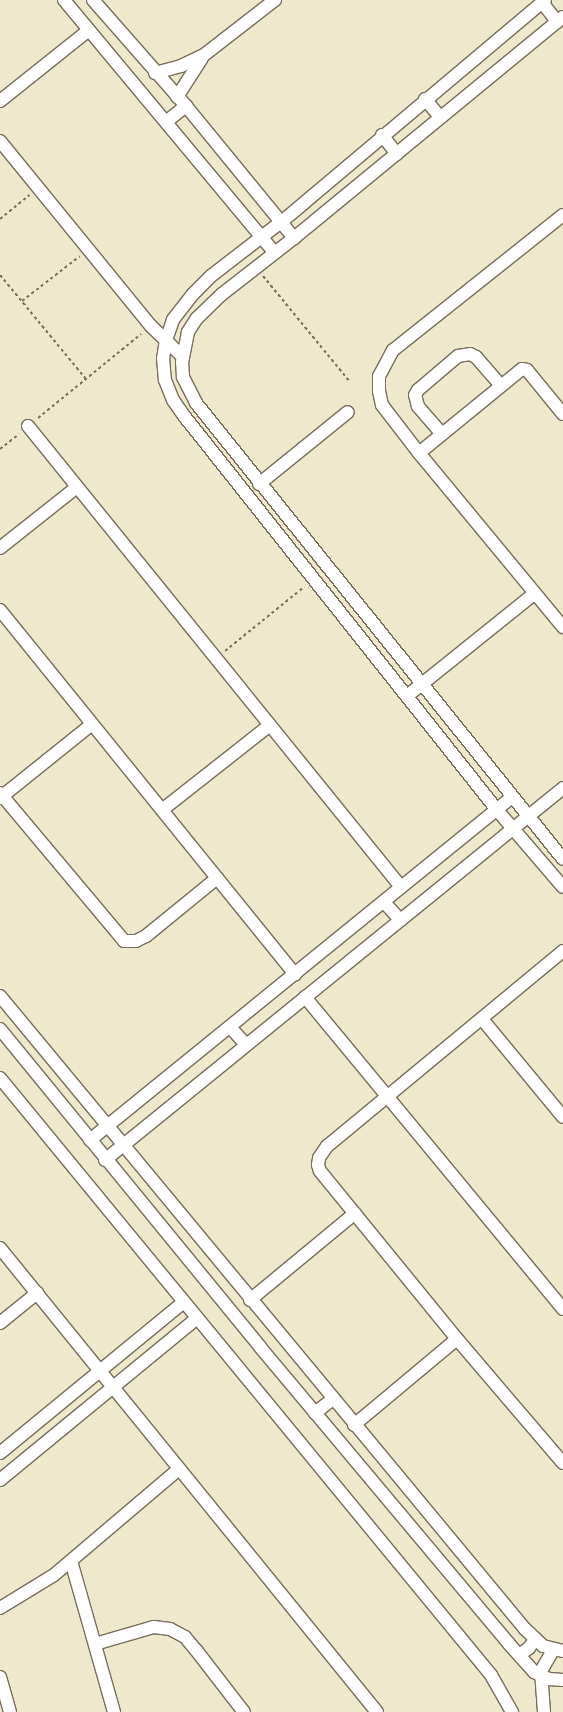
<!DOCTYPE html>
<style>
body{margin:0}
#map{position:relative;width:563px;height:1712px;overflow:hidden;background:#eee8cd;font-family:Mynerve,sans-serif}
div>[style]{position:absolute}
.path>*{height:2px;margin-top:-1px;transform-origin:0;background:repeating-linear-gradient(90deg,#7a6c5b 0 3px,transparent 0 6px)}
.roads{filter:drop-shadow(1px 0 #7a6c5b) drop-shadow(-1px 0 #7a6c5b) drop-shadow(0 1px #7a6c5b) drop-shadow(0 -1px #7a6c5b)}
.minor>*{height:12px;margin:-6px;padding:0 6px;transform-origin:6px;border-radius:6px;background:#fff}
span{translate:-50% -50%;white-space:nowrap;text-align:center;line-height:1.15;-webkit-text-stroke:3px #fdfcf7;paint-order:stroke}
</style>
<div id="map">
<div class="path">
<div style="left:0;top:219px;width:38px;rotate:-39deg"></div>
<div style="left:0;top:275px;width:135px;rotate:50.4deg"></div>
<div style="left:263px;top:276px;width:137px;rotate:50.6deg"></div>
<div style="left:22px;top:301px;width:73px;rotate:-37.8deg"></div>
<div style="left:38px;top:418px;width:133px;rotate:-39.2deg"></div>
<div style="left:0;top:449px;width:24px;rotate:-38deg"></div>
<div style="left:225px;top:651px;width:102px;rotate:-39deg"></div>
</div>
<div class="roads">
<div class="minor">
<div style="left:64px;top:0;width:329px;rotate:50.2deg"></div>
<div style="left:93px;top:0;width:141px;rotate:48.7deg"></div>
<div style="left:186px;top:106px;width:171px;rotate:50.7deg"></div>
<div style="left:545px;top:0;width:345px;rotate:139.9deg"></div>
<div style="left:281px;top:222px;width:88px;rotate:142.4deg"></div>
<div style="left:211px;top:276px;width:25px;rotate:135deg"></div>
<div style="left:193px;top:294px;width:33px;rotate:128deg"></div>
<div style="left:173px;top:320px;width:21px;rotate:109deg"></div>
<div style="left:166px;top:340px;width:18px;rotate:99deg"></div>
<div style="left:163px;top:358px;width:22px;rotate:85deg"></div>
<div style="left:165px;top:380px;width:22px;rotate:68deg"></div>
<div style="left:173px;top:400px;width:21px;rotate:55deg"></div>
<div style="left:185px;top:417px;width:502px;rotate:51.55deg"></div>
<div style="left:497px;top:810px;width:101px;rotate:49.4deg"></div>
<div style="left:542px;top:2px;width:25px;rotate:53deg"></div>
<div style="left:563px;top:17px;width:348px;rotate:140.6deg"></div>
<div style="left:294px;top:238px;width:91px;rotate:142.1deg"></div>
<div style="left:222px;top:294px;width:35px;rotate:136deg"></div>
<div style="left:197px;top:318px;width:17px;rotate:123deg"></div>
<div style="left:188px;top:332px;width:31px;rotate:101deg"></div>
<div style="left:182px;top:362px;width:15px;rotate:86deg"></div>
<div style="left:183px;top:377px;width:29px;rotate:63deg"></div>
<div style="left:196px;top:403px;width:585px;rotate:51.17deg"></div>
<div style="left:155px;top:73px;width:27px;rotate:-15deg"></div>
<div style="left:181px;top:66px;width:25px;rotate:-26deg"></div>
<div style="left:204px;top:55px;width:90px;rotate:-37.8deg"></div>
<div style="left:177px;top:97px;width:46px;rotate:-57.3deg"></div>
<div style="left:425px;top:99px;width:23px;rotate:50deg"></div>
<div style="left:0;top:101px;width:114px;rotate:-38.6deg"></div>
<div style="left:166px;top:122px;width:26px;rotate:-39deg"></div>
<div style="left:382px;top:135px;width:24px;rotate:52deg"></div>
<div style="left:0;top:141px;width:239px;rotate:50.8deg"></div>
<div style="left:151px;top:326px;width:43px;rotate:44.1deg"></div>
<div style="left:563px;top:215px;width:217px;rotate:141.5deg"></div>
<div style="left:393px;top:350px;width:30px;rotate:118deg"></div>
<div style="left:379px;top:376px;width:15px;rotate:90deg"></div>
<div style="left:379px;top:391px;width:14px;rotate:78deg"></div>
<div style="left:382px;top:405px;width:61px;rotate:52.4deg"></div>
<div style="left:419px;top:453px;width:226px;rotate:50.4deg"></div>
<div style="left:28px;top:426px;width:593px;rotate:51.02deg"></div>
<div style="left:442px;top:434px;width:37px;rotate:-131deg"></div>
<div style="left:418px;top:406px;width:11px;rotate:-105deg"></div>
<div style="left:415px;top:395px;width:6px;rotate:-59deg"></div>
<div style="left:418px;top:390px;width:52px;rotate:-40.4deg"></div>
<div style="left:458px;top:356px;width:12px;rotate:-9deg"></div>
<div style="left:470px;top:354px;width:7px;rotate:27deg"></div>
<div style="left:476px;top:357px;width:38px;rotate:49deg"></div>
<div style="left:419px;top:453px;width:133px;rotate:-39.2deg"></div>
<div style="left:522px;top:369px;width:5px;rotate:11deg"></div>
<div style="left:527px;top:370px;width:57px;rotate:50.7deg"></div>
<div style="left:259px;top:484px;width:114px;rotate:-39deg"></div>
<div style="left:0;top:548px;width:98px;rotate:-38.4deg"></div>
<div style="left:0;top:610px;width:469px;rotate:51deg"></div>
<div style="left:407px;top:696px;width:164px;rotate:-38.8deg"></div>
<div style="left:0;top:793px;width:193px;rotate:50deg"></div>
<div style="left:124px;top:941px;width:12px"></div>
<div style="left:136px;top:941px;width:11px;rotate:-27deg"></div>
<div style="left:146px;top:936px;width:92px;rotate:-39.2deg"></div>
<div style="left:0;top:798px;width:118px;rotate:-38.8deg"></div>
<div style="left:162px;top:810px;width:137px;rotate:-38.2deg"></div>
<div style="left:384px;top:902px;width:24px;rotate:48deg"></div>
<div style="left:563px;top:951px;width:306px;rotate:140.4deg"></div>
<div style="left:327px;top:1146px;width:14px;rotate:124deg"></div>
<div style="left:319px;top:1158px;width:7px;rotate:98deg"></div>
<div style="left:318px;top:1165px;width:6px;rotate:72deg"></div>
<div style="left:320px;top:1171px;width:217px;rotate:50.8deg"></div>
<div style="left:457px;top:1339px;width:163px;rotate:49.5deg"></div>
<div style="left:0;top:996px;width:822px;rotate:50.33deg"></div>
<div style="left:525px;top:1629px;width:25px;rotate:43deg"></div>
<div style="left:543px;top:1646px;width:21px;rotate:14deg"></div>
<div style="left:305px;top:997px;width:405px;rotate:50.4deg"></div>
<div style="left:482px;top:1019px;width:127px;rotate:50.4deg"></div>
<div style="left:230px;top:1027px;width:24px;rotate:48deg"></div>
<div style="left:0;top:1029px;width:411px;rotate:50.7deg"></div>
<div style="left:260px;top:1347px;width:388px;rotate:50deg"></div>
<div style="left:509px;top:1644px;width:38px;rotate:48deg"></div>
<div style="left:534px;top:1672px;width:17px;rotate:25deg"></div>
<div style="left:549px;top:1679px;width:14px;rotate:4deg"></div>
<div style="left:0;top:1078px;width:773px;rotate:50.56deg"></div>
<div style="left:491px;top:1675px;width:43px;rotate:60.4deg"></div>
<div style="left:90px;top:1140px;width:544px;rotate:-39.1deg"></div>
<div style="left:105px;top:1160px;width:590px;rotate:-39.08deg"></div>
<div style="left:0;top:1248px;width:598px;rotate:50.91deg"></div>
<div style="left:250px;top:1300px;width:136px;rotate:-39.6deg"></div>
<div style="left:0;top:1323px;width:48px;rotate:-39deg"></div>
<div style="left:315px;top:1413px;width:23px;rotate:-38deg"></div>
<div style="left:354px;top:1425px;width:134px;rotate:-39.9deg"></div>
<div style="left:0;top:1453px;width:238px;rotate:-39.4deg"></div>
<div style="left:0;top:1480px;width:255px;rotate:-39.4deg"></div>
<div style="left:71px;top:1561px;width:157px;rotate:74.1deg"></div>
<div style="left:0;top:1608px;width:63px;rotate:-31.4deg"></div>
<div style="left:54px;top:1575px;width:164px;rotate:-40.3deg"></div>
<div style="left:95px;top:1644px;width:61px;rotate:-16.1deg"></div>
<div style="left:154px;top:1627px;width:16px;rotate:7deg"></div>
<div style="left:170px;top:1629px;width:17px;rotate:28deg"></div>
<div style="left:185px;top:1637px;width:17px;rotate:50deg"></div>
<div style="left:196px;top:1650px;width:78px;rotate:52.3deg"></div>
<div style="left:519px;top:1655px;width:12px;rotate:-35deg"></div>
<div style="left:529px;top:1648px;width:11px;rotate:-56deg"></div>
<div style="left:0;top:1677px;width:36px;rotate:74deg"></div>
<div style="left:544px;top:1712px;width:41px;rotate:-94.2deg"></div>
<div style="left:541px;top:1671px;width:24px;rotate:-60deg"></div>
</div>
</div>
</div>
